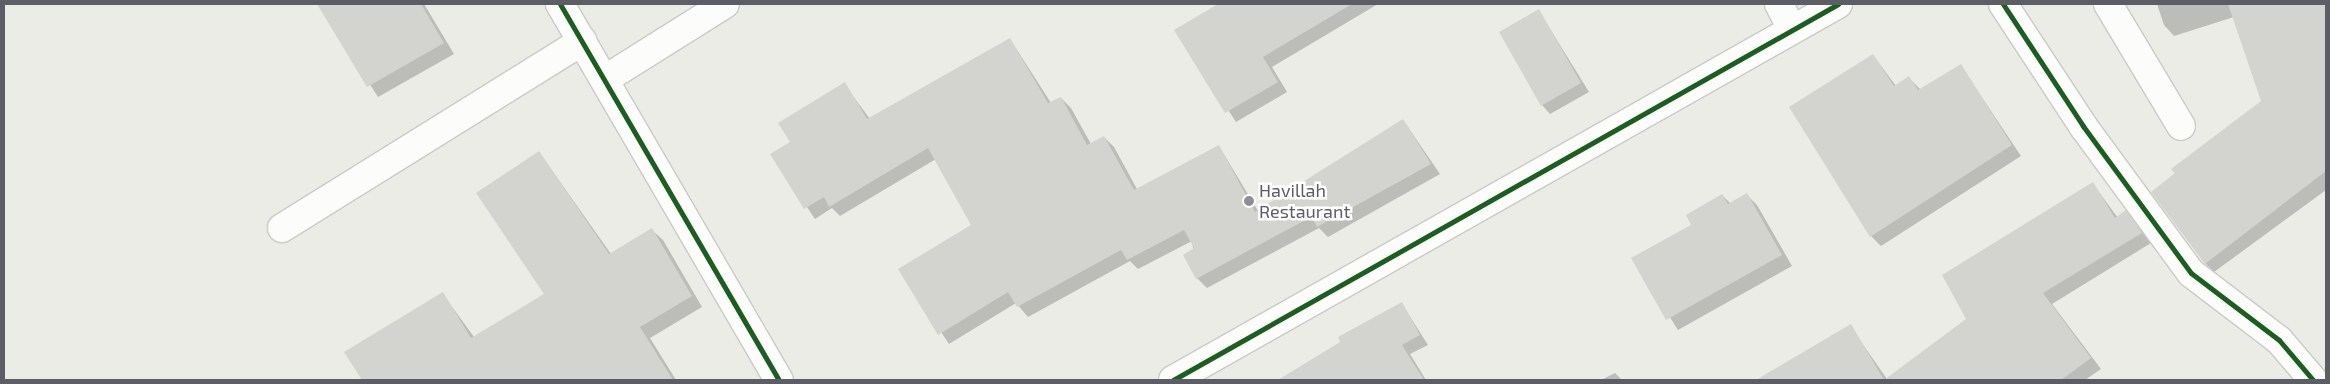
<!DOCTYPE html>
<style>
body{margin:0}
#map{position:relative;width:2330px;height:384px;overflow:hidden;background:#ecece6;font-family:"Exo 2",sans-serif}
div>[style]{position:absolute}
.shadow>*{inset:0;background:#0003}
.building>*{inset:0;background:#d3d3cf}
.roads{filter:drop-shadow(1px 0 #cacaca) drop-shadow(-1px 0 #cacaca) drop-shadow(0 1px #cacaca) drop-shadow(0 -1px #cacaca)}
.minor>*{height:28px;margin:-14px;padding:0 14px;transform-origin:14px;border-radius:14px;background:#fcfcfb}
.cycleway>*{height:5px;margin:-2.5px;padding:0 2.5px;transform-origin:2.5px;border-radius:2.5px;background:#1b5e20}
.dots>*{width:14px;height:14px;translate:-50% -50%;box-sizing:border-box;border:2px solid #fff;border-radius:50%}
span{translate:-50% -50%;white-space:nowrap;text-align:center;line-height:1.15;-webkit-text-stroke:5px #fff;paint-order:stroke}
.poi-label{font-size:18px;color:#5c5d65}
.left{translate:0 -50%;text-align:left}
.frame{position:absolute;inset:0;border:5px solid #5c5d65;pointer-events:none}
</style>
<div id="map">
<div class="shadow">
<div style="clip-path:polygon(319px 4px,424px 4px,454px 54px,378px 97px)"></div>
<div style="clip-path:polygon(1220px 4px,1378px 4px,1272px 67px,1287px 92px,1236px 122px,1176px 30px)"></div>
<div style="clip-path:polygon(2157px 4px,2326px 4px,2326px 190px,2214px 272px,2203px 261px,2262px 101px,2234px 17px,2174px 36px,2164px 25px)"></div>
<div style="clip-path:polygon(1539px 11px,1589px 92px,1550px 114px,1542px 105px)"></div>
<div style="clip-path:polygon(1010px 39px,1051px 103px,1061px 98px,1071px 108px,1091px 144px,1104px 137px,1114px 147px,1137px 189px,1219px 146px,1258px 211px,1403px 120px,1440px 174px,1328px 237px,1319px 228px,1207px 288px,1197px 278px,1192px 241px,1138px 269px,1130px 261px,1028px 317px,1016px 303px,949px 344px,900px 270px,972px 225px,936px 159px,840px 216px,832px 208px,815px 219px,772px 155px,791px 142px,844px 84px,870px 119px)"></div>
<div style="clip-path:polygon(1873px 55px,1896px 86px,1909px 78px,1921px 90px,1961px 66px,2021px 156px,1881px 246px,1871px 236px)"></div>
<div style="clip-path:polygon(539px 152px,611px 254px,652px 230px,663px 240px,702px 307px,650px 338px,676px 380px,363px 380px,346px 352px,442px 293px,474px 337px,546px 295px)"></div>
<div style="clip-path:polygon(2093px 184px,2118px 218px,2126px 212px,2151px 243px,2052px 304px,2101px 369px,2085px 380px,1762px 380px,1850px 326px,1887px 379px,1968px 319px)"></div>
<div style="clip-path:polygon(1722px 195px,1731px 204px,1747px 195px,1757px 205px,1792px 266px,1678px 330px,1633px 259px,1693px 226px)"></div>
<div style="clip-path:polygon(1402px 304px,1428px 345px,1410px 354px,1426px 380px,1281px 380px)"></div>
<div style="clip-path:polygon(1615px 373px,1622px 380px,1601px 380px)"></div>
</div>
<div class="building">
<div style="clip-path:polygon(317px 4px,421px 4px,444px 43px,367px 87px)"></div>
<div style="clip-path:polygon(1218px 4px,1352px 4px,1263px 57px,1278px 82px,1225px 113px,1174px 30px)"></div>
<div style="clip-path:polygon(2228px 4px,2326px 4px,2326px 171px,2205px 264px,2151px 192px,2175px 173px,2171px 169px,2261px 101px)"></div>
<div style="clip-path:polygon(1539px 9px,1581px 83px,1541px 106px,1499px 32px)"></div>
<div style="clip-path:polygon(1010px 38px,1048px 103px,1061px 97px,1087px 145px,1104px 136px,1134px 190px,1219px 145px,1255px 212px,1403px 119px,1431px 164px,1317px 227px,1311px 217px,1196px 279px,1183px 255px,1194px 248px,1184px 230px,1127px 260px,1121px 250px,1017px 307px,1008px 292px,938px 335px,898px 269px,971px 225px,928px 148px,829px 207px,824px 197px,804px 209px,770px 154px,790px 142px,778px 123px,845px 82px,867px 119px)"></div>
<div style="clip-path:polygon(1873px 54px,1894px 86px,1909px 76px,1918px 90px,1961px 64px,2012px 145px,1870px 237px,1789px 107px)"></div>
<div style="clip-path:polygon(539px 151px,609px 254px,652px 228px,692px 296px,640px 327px,673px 380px,362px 380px,344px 352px,443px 292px,471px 338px,544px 294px,476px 193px)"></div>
<div style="clip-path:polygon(2093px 182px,2115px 218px,2126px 210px,2142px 233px,2043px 293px,2091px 358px,2061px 380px,1756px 380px,1851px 324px,1884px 380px,1966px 319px,1942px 275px)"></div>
<div style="clip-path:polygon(1747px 193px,1782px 255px,1666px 320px,1631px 258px,1691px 225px,1686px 215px,1722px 194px,1728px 204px)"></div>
<div style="clip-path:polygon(1402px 302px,1420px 335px,1402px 345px,1424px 380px,1278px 380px,1340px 342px,1338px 337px)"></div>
</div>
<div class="roads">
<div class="minor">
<div style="left:560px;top:4px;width:435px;rotate:59.8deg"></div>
<div style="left:1779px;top:4px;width:28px;rotate:63deg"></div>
<div style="left:2003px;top:4px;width:146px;rotate:56.7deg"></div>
<div style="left:2083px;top:126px;width:182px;rotate:53.7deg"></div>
<div style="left:2191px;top:273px;width:111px;rotate:37.3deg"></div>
<div style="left:2279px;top:340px;width:52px;rotate:49.6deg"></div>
<div style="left:2108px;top:4px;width:142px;rotate:59.1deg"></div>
<div style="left:607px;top:78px;width:139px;rotate:-32.1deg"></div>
<div style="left:282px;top:228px;width:354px;rotate:-31.9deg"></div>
<div style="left:1173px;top:380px;width:764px;rotate:-29.48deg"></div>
</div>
</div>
<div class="cycleway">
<div style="left:560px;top:4px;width:435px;rotate:59.8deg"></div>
<div style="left:2003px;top:4px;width:146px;rotate:56.7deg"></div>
<div style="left:2083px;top:126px;width:182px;rotate:53.7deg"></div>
<div style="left:2191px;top:273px;width:111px;rotate:37.3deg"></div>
<div style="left:2279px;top:340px;width:52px;rotate:49.6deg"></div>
<div style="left:1173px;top:380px;width:764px;rotate:-29.48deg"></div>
</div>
<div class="dots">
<div style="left:1249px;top:201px;background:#8e8f92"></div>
</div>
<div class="poi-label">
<span class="left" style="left:1259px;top:201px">Havillah<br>Restaurant</span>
</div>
<div class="frame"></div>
</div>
